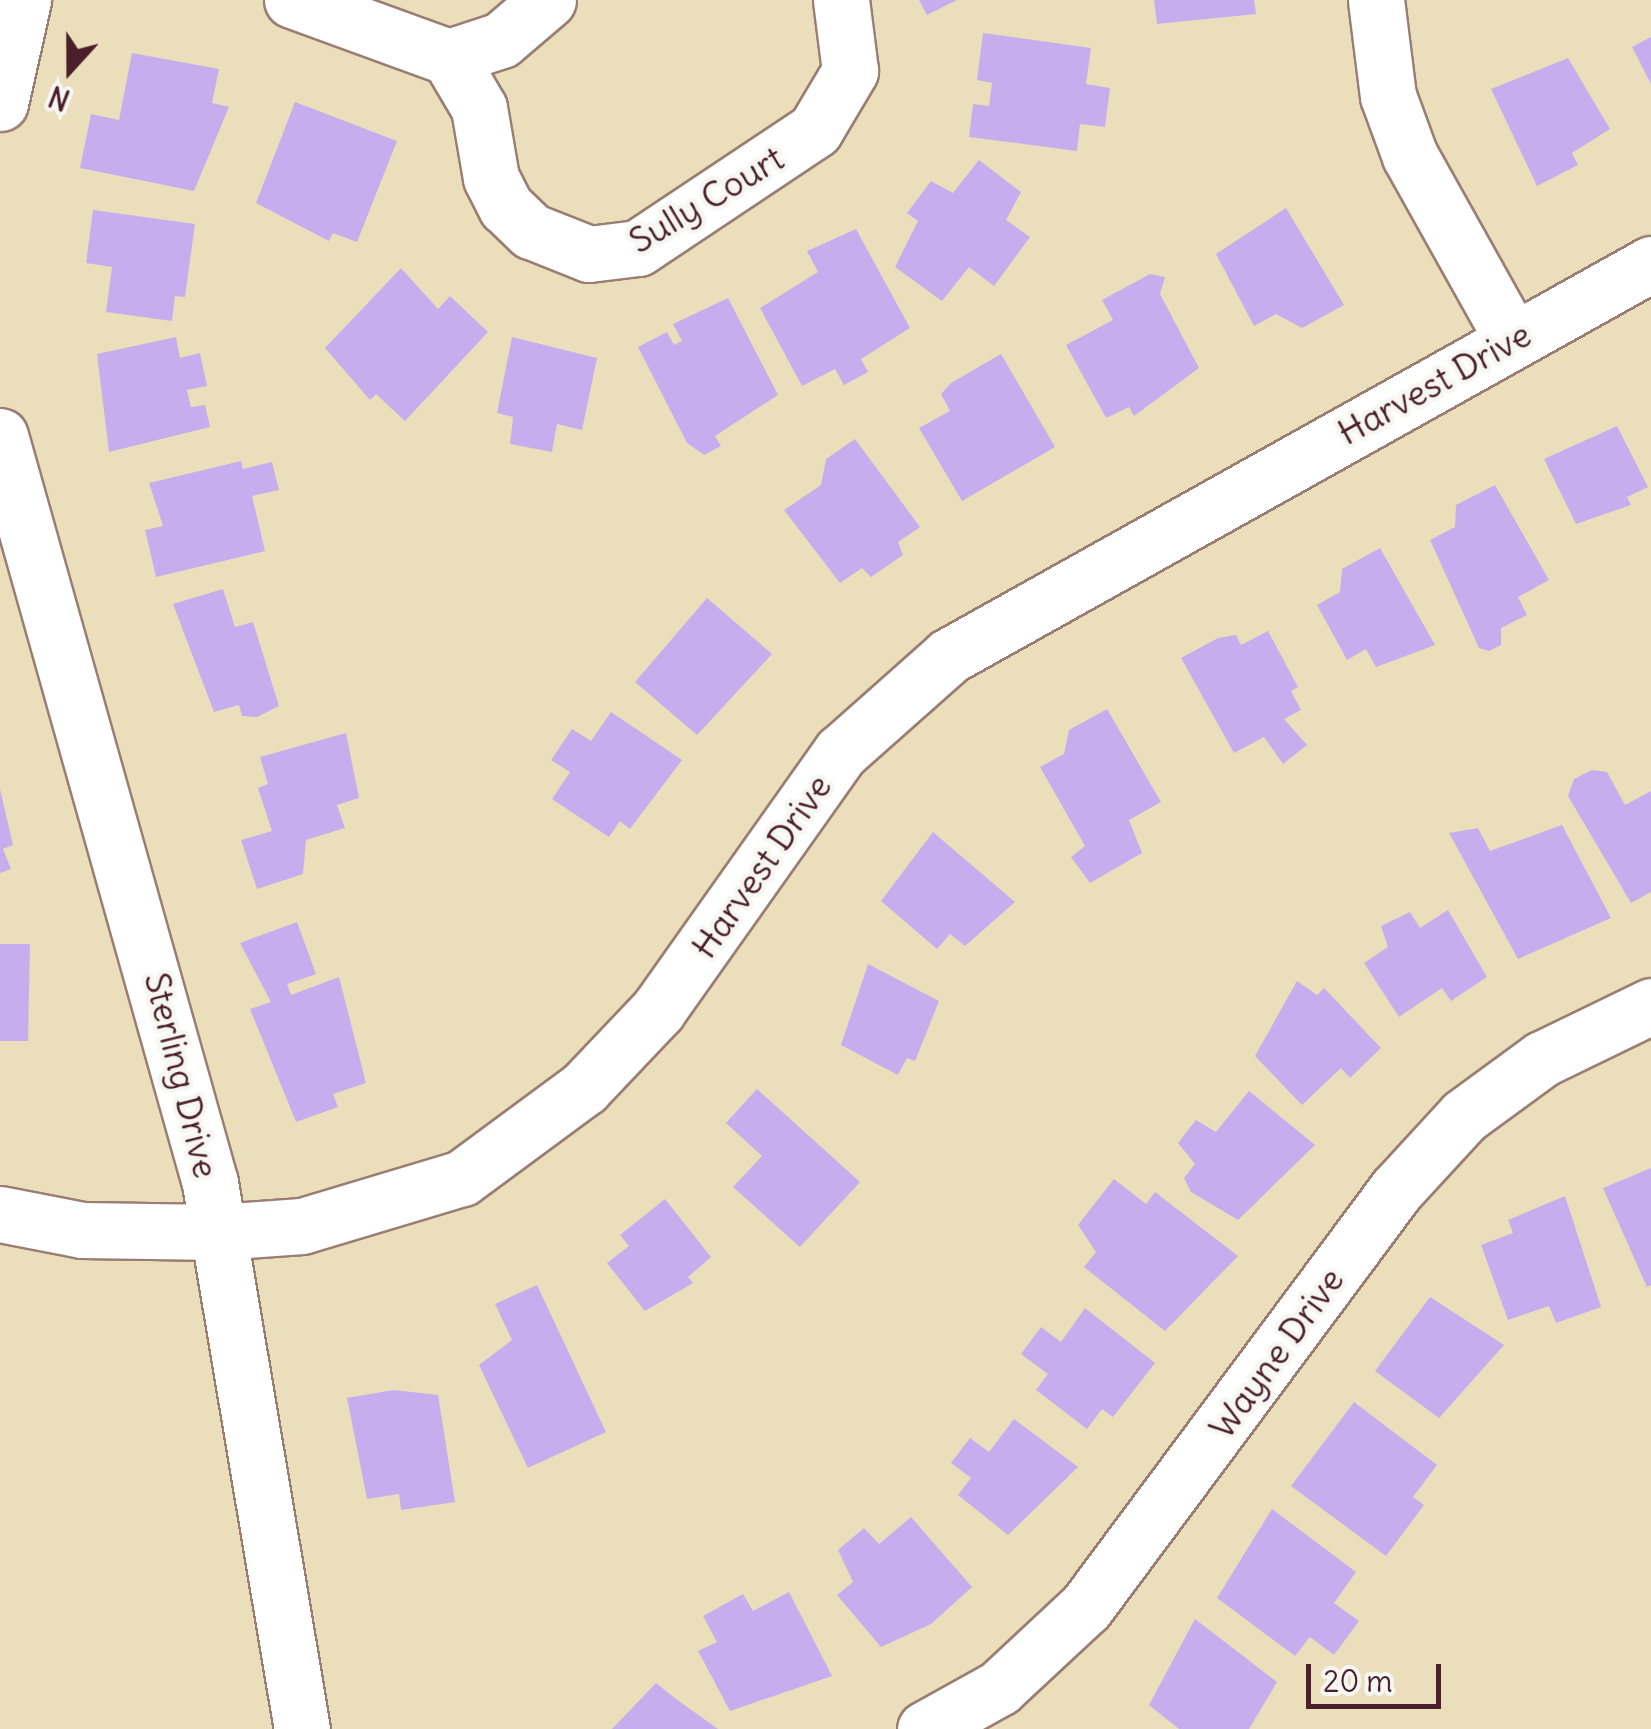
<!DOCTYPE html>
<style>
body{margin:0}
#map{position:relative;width:1651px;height:1729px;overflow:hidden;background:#ebdebb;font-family:Delius,sans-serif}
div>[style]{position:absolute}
.building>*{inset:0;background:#c6aeee}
.roads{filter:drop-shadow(2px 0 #9a7e73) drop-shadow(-2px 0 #9a7e73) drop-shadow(0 2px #9a7e73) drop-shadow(0 -2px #9a7e73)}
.minor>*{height:55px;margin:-27.5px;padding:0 27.5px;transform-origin:27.5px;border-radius:27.5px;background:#fff}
span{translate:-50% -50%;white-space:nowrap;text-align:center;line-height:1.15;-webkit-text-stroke:9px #f6f6f2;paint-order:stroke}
.street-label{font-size:35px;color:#4a1f2b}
.north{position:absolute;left:20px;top:20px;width:100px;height:100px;-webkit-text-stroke:8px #f6f6f2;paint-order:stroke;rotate:201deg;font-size:28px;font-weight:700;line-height:40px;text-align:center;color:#4a1f2b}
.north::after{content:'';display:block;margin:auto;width:35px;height:45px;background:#4a1f2b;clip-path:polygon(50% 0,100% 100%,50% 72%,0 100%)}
.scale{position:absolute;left:1306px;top:1664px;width:135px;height:45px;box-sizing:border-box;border:5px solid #4a1f2b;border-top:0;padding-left:12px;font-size:30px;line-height:35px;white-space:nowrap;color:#4a1f2b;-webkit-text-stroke:8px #f6f6f2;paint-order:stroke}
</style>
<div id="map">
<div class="building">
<div style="clip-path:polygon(919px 0,957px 0,927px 15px)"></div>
<div style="clip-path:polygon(1154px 0,1254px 0,1256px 14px,1157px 24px)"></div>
<div style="clip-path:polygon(983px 33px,1091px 48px,1086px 84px,1110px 88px,1105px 127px,1080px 124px,1077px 151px,969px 137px,973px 104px,989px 106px,992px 83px,977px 80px)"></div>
<div style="clip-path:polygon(1651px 37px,1651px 84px,1632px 47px)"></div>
<div style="clip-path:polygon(132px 53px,219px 69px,212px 103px,229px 107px,194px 191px,80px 168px,91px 114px,119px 120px)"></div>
<div style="clip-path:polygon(1568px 58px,1610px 129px,1572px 153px,1578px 165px,1537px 186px,1491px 89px)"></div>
<div style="clip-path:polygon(295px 102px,397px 141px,357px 242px,333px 233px,329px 241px,256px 203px)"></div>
<div style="clip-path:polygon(979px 160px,1021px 192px,1006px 220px,1030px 237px,994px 286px,969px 267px,942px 301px,895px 267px,918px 221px,907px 213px,931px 181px,953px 193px)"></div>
<div style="clip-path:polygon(1286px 208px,1344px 305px,1302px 328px,1276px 314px,1254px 326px,1216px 254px)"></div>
<div style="clip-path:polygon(93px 210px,195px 224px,185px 297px,175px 296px,172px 321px,106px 312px,112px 267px,86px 263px)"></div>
<div style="clip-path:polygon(856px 229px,910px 328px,861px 359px,868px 372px,844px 385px,835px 369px,802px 386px,760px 308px,818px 272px,807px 251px)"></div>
<div style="clip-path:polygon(401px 268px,438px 309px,450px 296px,488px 332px,405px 421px,376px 394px,370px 400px,325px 348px)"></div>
<div style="clip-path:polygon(1150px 274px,1165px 277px,1160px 294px,1199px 368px,1134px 416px,1129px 407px,1106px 418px,1066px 345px,1113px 320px,1102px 300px)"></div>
<div style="clip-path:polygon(728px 298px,778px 395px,715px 436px,721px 446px,704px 455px,687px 443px,638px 347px,667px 332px,674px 345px,682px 341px,673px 324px)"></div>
<div style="clip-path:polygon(176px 337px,180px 358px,200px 353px,207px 386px,187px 390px,191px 407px,205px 405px,210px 427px,109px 452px,97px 354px)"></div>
<div style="clip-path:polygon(512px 337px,597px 358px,582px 430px,557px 424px,552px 452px,510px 444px,513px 417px,497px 413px)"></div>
<div style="clip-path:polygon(1001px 354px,1055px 447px,962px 501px,919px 428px,950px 411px,941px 394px,951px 383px)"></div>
<div style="clip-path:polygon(1617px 426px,1648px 487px,1627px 497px,1631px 505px,1576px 524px,1544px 459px)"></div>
<div style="clip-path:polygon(855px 439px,920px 527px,898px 542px,903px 555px,871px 577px,862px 568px,840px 583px,784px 510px,821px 485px,826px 459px)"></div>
<div style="clip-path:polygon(241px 461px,243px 469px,272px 462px,279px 490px,252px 496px,265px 551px,156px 577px,145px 530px,163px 526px,149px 483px)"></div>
<div style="clip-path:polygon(1495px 485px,1549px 580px,1518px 597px,1527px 615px,1501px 628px,1501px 645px,1489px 651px,1479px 648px,1430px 540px,1455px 527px,1456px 505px)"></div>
<div style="clip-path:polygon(1380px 548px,1435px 645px,1376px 667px,1366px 649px,1347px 660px,1317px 605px,1340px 592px,1342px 569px)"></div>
<div style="clip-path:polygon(223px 589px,235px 627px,253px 622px,279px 706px,257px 717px,242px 716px,239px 705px,214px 712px,173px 604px)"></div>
<div style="clip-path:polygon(707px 598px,772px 654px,697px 735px,635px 682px)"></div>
<div style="clip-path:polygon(1268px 631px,1298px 687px,1291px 691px,1301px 710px,1284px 719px,1307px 745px,1283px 764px,1264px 737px,1234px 753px,1181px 658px,1218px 638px,1236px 635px,1241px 645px)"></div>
<div style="clip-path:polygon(1107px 709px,1161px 802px,1129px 820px,1142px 853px,1090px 883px,1071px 857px,1085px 846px,1040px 767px,1064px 754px,1069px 730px)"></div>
<div style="clip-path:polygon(611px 712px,682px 760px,630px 829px,620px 821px,609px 837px,552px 799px,570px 772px,551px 760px,572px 729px,591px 741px)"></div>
<div style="clip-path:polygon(346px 733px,359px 798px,337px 805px,345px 828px,306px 840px,303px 874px,257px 889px,241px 840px,272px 831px,258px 788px,268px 784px,260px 757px)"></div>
<div style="clip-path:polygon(1592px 770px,1607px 772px,1625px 805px,1651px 791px,1651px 892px,1631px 903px,1568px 796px,1574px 779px)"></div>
<div style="clip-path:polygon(0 789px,13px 845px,3px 849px,11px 869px,0 873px)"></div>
<div style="clip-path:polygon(1562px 825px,1611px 918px,1518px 959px,1449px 833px,1478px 828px,1490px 851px)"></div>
<div style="clip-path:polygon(933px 832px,1015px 902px,965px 946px,950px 934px,937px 949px,881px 901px)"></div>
<div style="clip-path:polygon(1448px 910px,1487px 977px,1451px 1001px,1442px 988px,1399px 1017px,1364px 963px,1388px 947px,1381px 926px,1410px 912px,1420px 928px)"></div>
<div style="clip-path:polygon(297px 922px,316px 974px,287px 984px,291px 995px,339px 977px,366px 1083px,333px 1094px,338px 1107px,296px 1122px,250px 1009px,271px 1002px,240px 943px)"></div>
<div style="clip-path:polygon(0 944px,30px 944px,28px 1041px,0 1041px)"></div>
<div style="clip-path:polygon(868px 964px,939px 1001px,915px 1061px,907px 1058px,898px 1075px,841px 1045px)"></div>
<div style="clip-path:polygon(1297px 981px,1317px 995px,1324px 988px,1381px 1048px,1350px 1078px,1341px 1068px,1302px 1105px,1255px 1056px)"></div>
<div style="clip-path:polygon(757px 1089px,860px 1182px,800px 1247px,733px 1187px,762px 1156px,726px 1123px)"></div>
<div style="clip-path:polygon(1249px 1091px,1315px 1145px,1238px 1220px,1191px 1192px,1184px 1178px,1195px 1164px,1178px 1143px,1196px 1120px,1216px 1132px)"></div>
<div style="clip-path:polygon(1651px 1168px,1651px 1285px,1647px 1287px,1603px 1188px)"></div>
<div style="clip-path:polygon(1114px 1179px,1146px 1204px,1155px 1192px,1238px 1256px,1165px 1331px,1084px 1267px,1096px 1252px,1078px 1225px)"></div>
<div style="clip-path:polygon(1565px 1196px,1601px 1307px,1556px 1323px,1549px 1306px,1508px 1320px,1481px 1245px,1513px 1233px,1508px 1220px)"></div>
<div style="clip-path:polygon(665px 1199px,711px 1257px,688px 1277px,693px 1283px,645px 1311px,607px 1263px,629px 1246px,620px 1235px)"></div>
<div style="clip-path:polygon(537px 1285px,606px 1432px,528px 1468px,479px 1365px,512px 1340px,495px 1304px)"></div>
<div style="clip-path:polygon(1430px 1297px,1504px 1345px,1439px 1418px,1375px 1371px)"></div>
<div style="clip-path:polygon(1085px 1308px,1155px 1363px,1113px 1417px,1102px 1409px,1087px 1429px,1036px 1390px,1048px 1374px,1021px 1354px,1041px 1327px,1061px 1342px)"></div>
<div style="clip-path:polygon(394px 1390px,438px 1395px,455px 1502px,401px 1510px,399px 1494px,367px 1499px,347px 1398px)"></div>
<div style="clip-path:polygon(1354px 1402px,1437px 1465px,1413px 1497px,1424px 1505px,1386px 1556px,1291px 1486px)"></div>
<div style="clip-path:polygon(1014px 1419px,1078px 1467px,1008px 1535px,958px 1495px,971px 1478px,951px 1463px,970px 1438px,989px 1452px)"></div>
<div style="clip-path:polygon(1272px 1509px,1356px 1572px,1334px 1603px,1359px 1621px,1334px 1655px,1310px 1637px,1295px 1656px,1217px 1598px)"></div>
<div style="clip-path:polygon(911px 1517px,972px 1587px,931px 1624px,881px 1647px,837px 1595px,853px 1582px,838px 1550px,864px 1528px,879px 1544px)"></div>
<div style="clip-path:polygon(789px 1592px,832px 1676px,730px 1711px,698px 1651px,717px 1642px,703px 1616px,743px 1594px,753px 1611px)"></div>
<div style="clip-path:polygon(1195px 1619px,1277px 1682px,1249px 1729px,1179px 1729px,1149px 1705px)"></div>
<div style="clip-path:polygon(656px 1683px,676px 1699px,718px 1729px,612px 1729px)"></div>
</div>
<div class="roads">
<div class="minor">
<div style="left:292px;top:0;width:167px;rotate:20deg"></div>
<div style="left:548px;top:0;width:62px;rotate:139.6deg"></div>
<div style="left:501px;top:40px;width:55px;rotate:161.9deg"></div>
<div style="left:449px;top:57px;width:59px;rotate:59.5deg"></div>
<div style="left:479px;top:108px;width:71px;rotate:80.3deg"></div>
<div style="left:491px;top:178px;width:33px;rotate:63deg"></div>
<div style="left:506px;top:207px;width:35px;rotate:44deg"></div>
<div style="left:531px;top:231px;width:62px;rotate:21.6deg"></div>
<div style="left:589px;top:254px;width:49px;rotate:-7deg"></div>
<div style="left:638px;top:248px;width:213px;rotate:-33.7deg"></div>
<div style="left:815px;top:130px;width:69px;rotate:-59.3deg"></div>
<div style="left:850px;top:71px;width:72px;rotate:-97.2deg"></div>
<div style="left:1376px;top:0;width:97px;rotate:82.9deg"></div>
<div style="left:1388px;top:96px;width:64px;rotate:69.9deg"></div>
<div style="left:1410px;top:156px;width:211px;rotate:60.8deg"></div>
<div style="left:0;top:103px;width:106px;rotate:-77.4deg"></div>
<div style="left:0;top:436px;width:776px;rotate:74.3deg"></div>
<div style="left:210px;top:1183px;width:554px;rotate:80.44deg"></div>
<div style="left:0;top:1214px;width:84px;rotate:11deg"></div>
<div style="left:82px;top:1230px;width:136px;rotate:0.8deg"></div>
<div style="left:218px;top:1232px;width:84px;rotate:-4.1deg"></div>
<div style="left:302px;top:1226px;width:167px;rotate:-16.7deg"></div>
<div style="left:462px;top:1178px;width:152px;rotate:-36.4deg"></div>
<div style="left:584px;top:1088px;width:108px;rotate:-46.5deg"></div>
<div style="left:658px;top:1010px;width:316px;rotate:-54.7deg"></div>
<div style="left:841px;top:752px;width:144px;rotate:-41.6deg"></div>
<div style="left:949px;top:656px;width:804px;rotate:-29.18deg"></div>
<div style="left:925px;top:1729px;width:85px;rotate:-29deg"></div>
<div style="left:999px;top:1688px;width:119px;rotate:-43deg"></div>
<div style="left:1086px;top:1607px;width:520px;rotate:-53.37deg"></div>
<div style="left:1396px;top:1190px;width:100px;rotate:-47.4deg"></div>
<div style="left:1464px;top:1116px;width:97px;rotate:-36.2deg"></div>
<div style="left:1542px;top:1059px;width:121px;rotate:-25.9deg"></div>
</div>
</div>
<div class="street-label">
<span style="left:706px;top:199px;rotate:-31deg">Sully Court</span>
<span style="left:1434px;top:383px;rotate:-29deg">Harvest Drive</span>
<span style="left:761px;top:866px;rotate:-55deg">Harvest Drive</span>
<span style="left:182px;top:1075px;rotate:76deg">Sterling Drive</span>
<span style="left:1276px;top:1353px;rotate:-54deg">Wayne Drive</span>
</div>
<div class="north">N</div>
<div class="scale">20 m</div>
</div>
